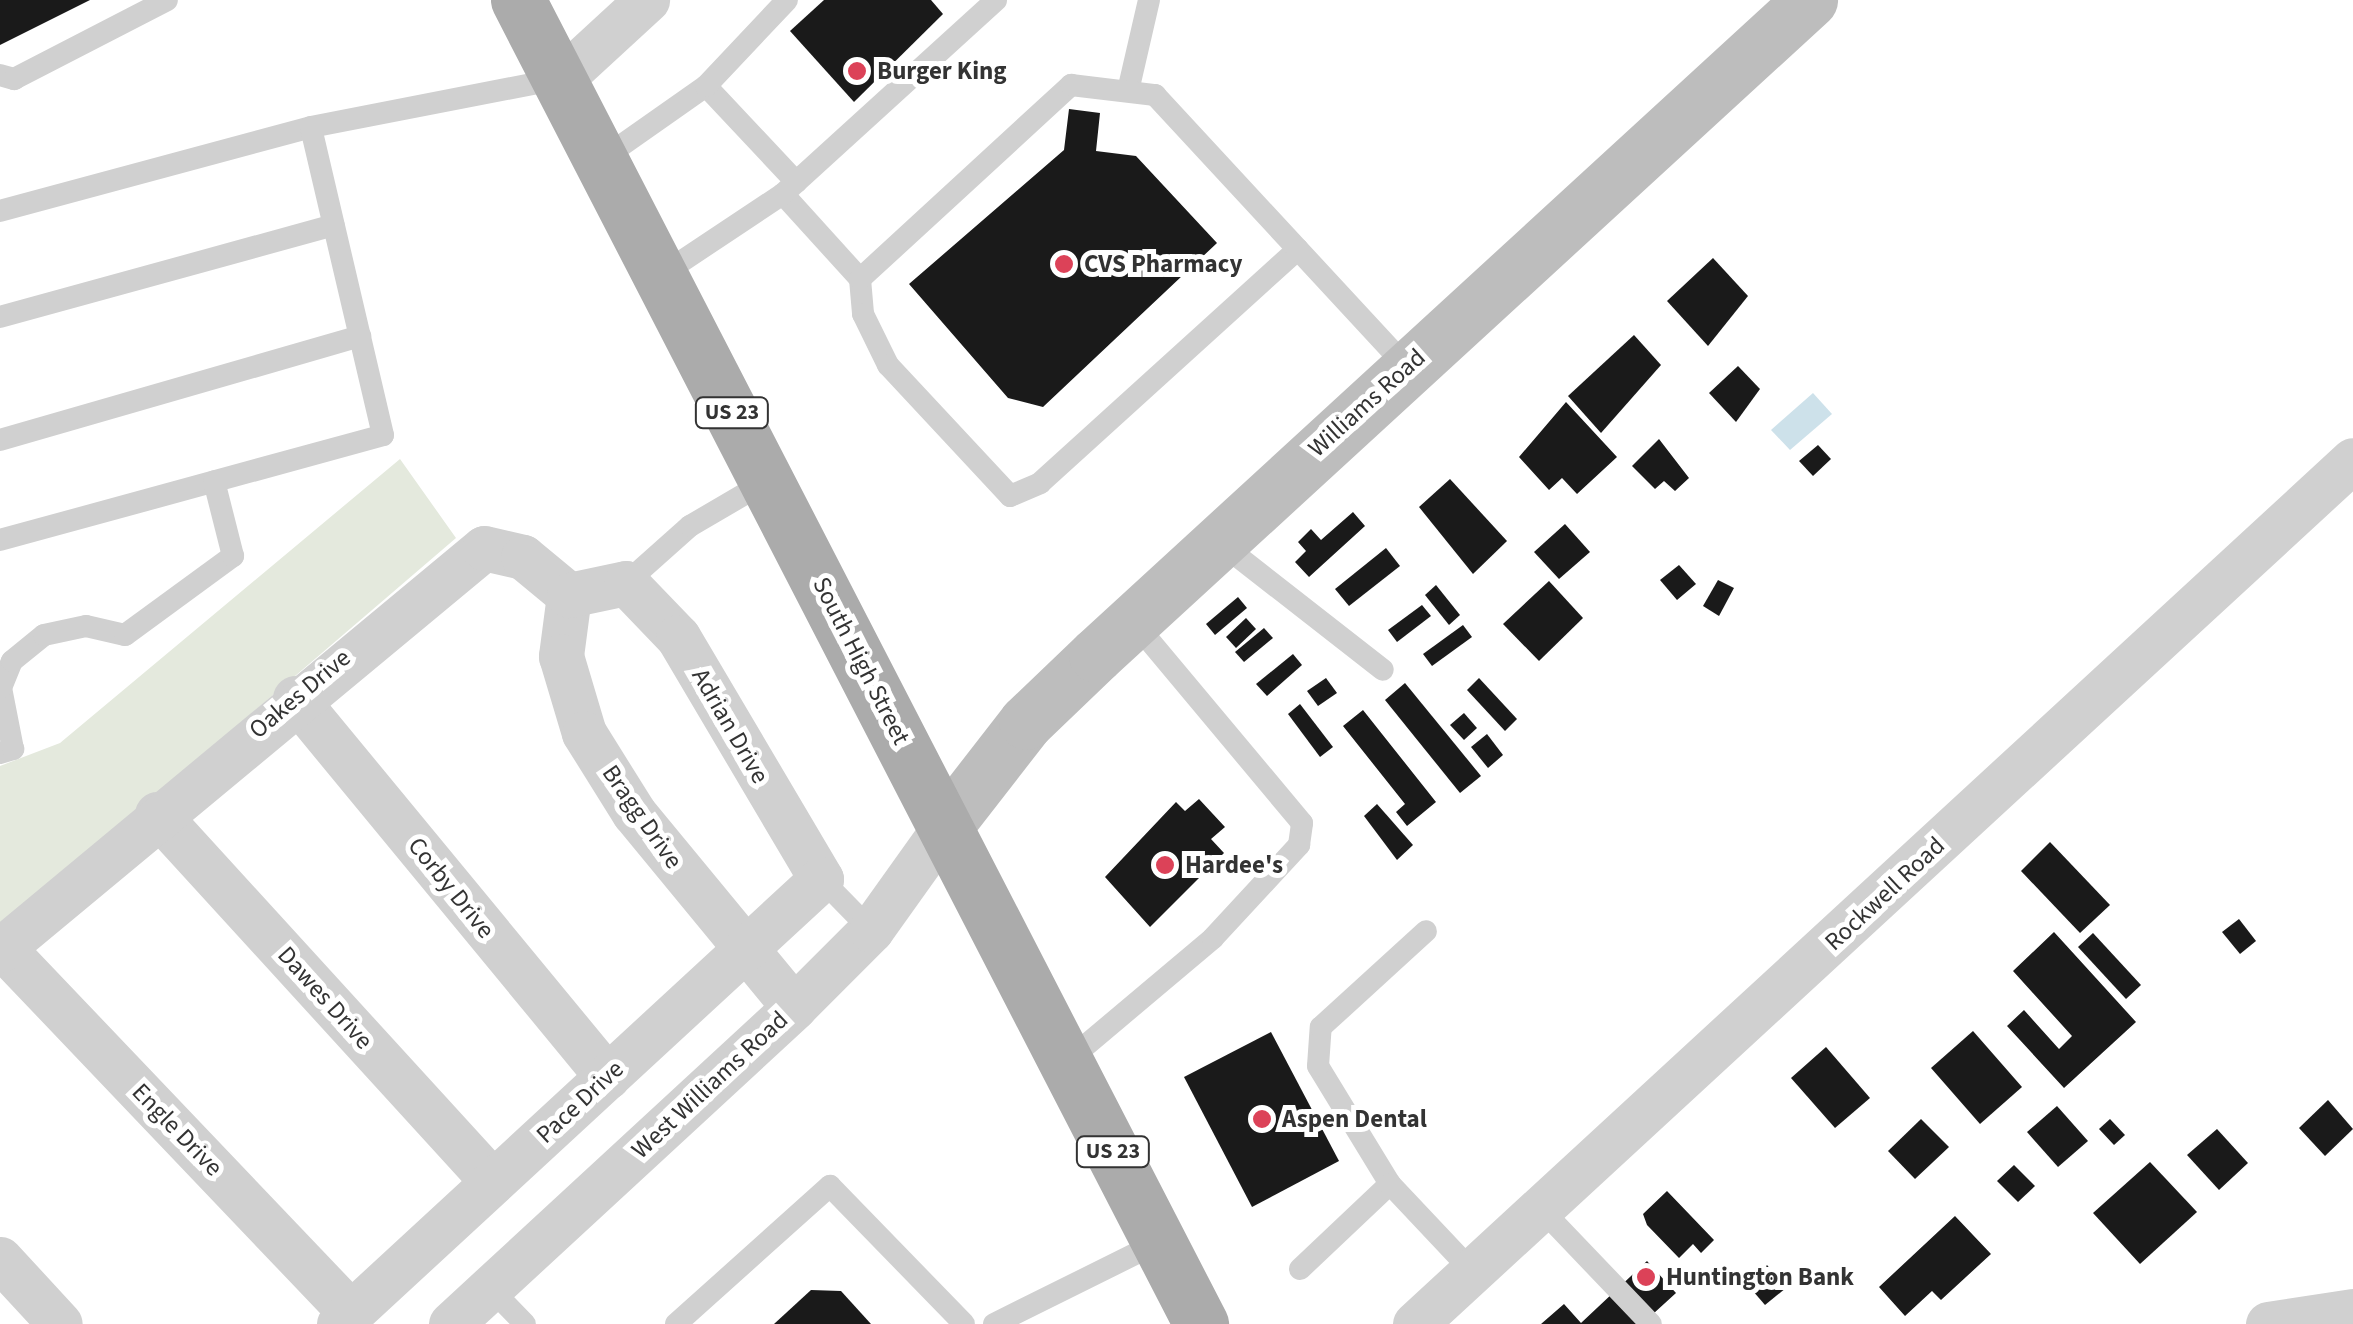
<!DOCTYPE html>
<style>
body{margin:0}
#map{position:relative;width:2353px;height:1324px;overflow:hidden;background:#fff;font-family:"Source Sans 3",sans-serif}
div>[style]{position:absolute}
.green>*{inset:0;background:#e4e9dd}
.water>*{inset:0;background:#cde1ea}
.building>*{inset:0;background:#1a1a1a}
.lane>*{height:22px;margin:-11px;padding:0 11px;transform-origin:11px;border-radius:11px;background:#d0d0d0}
.street>*{height:45px;margin:-22.5px;padding:0 22.5px;transform-origin:22.5px;border-radius:22.5px;background:#d0d0d0}
.secondary>*{height:55px;margin:-27.5px;padding:0 27.5px;transform-origin:27.5px;border-radius:27.5px;background:#bdbdbd}
.primary>*{height:55px;margin:-27.5px;padding:0 27.5px;transform-origin:27.5px;border-radius:27.5px;background:#ababab}
.dots>*{width:28px;height:28px;translate:-50% -50%;box-sizing:border-box;border:5px solid #fff;border-radius:50%}
span{translate:-50% -50%;white-space:nowrap;text-align:center;line-height:1.15;-webkit-text-stroke:10px #fff;paint-order:stroke}
.shield-label span{padding:2px 8px;background:#fff;border:2px solid;border-radius:8px;-webkit-text-stroke-width:0}
.shield-label{font-size:22px;color:#333;font-weight:700}
.poi-label{font-size:25px;color:#333;font-weight:700}
.left{translate:0 -50%;text-align:left}
.street-label{font-size:25px;color:#333}
</style>
<div id="map">
<div class="green">
<div style="clip-path:polygon(400px 459px,456px 538px,0 929px,0 766px,60px 743px)"></div>
</div>
<div class="water">
<div style="clip-path:polygon(1813px 393px,1832px 414px,1790px 450px,1771px 430px)"></div>
</div>
<div class="building">
<div style="clip-path:polygon(0 0,90px 0,0 45px)"></div>
<div style="clip-path:polygon(824px 0,931px 0,943px 14px,854px 102px,790px 31px)"></div>
<div style="clip-path:polygon(1069px 109px,1100px 113px,1096px 151px,1136px 156px,1217px 243px,1043px 407px,1008px 398px,909px 284px,1064px 150px)"></div>
<div style="clip-path:polygon(1713px 258px,1748px 296px,1708px 346px,1667px 301px)"></div>
<div style="clip-path:polygon(1634px 335px,1661px 365px,1601px 433px,1568px 396px)"></div>
<div style="clip-path:polygon(1738px 366px,1760px 389px,1736px 422px,1709px 393px)"></div>
<div style="clip-path:polygon(1566px 402px,1617px 457px,1577px 494px,1562px 478px,1549px 490px,1519px 457px)"></div>
<div style="clip-path:polygon(1659px 439px,1689px 478px,1675px 491px,1664px 481px,1655px 489px,1632px 466px)"></div>
<div style="clip-path:polygon(1818px 445px,1831px 459px,1813px 476px,1799px 461px)"></div>
<div style="clip-path:polygon(1450px 479px,1507px 541px,1473px 574px,1419px 507px)"></div>
<div style="clip-path:polygon(1353px 512px,1365px 526px,1309px 577px,1295px 562px,1306px 551px,1298px 542px,1311px 529px,1321px 540px)"></div>
<div style="clip-path:polygon(1565px 524px,1590px 552px,1559px 579px,1534px 552px)"></div>
<div style="clip-path:polygon(1386px 548px,1400px 566px,1349px 606px,1335px 589px)"></div>
<div style="clip-path:polygon(1679px 565px,1696px 584px,1677px 600px,1660px 580px)"></div>
<div style="clip-path:polygon(1718px 580px,1734px 588px,1719px 616px,1703px 606px)"></div>
<div style="clip-path:polygon(1549px 581px,1583px 618px,1539px 661px,1503px 624px)"></div>
<div style="clip-path:polygon(1436px 585px,1460px 615px,1449px 625px,1425px 595px)"></div>
<div style="clip-path:polygon(1238px 597px,1247px 608px,1215px 635px,1206px 624px)"></div>
<div style="clip-path:polygon(1422px 605px,1431px 616px,1397px 642px,1388px 630px)"></div>
<div style="clip-path:polygon(1246px 618px,1256px 629px,1236px 648px,1226px 637px)"></div>
<div style="clip-path:polygon(1463px 625px,1472px 637px,1432px 666px,1423px 654px)"></div>
<div style="clip-path:polygon(1264px 628px,1273px 638px,1244px 662px,1235px 652px)"></div>
<div style="clip-path:polygon(1293px 654px,1302px 665px,1267px 696px,1256px 684px)"></div>
<div style="clip-path:polygon(1326px 678px,1337px 693px,1318px 706px,1307px 691px)"></div>
<div style="clip-path:polygon(1479px 678px,1517px 719px,1505px 731px,1467px 690px)"></div>
<div style="clip-path:polygon(1405px 683px,1481px 776px,1460px 793px,1385px 700px)"></div>
<div style="clip-path:polygon(1300px 704px,1333px 747px,1320px 757px,1288px 714px)"></div>
<div style="clip-path:polygon(1363px 710px,1436px 802px,1407px 826px,1396px 812px,1405px 804px,1343px 726px)"></div>
<div style="clip-path:polygon(1464px 713px,1477px 728px,1464px 740px,1450px 725px)"></div>
<div style="clip-path:polygon(1487px 734px,1503px 755px,1488px 768px,1471px 747px)"></div>
<div style="clip-path:polygon(1199px 799px,1225px 827px,1211px 839px,1224px 853px,1150px 927px,1105px 877px,1176px 802px,1185px 811px)"></div>
<div style="clip-path:polygon(1377px 804px,1413px 845px,1397px 860px,1364px 816px)"></div>
<div style="clip-path:polygon(2050px 842px,2110px 905px,2080px 933px,2021px 871px)"></div>
<div style="clip-path:polygon(2239px 919px,2256px 941px,2240px 954px,2222px 932px)"></div>
<div style="clip-path:polygon(2054px 932px,2136px 1022px,2064px 1088px,2007px 1026px,2024px 1010px,2059px 1049px,2072px 1036px,2013px 971px)"></div>
<div style="clip-path:polygon(2093px 933px,2141px 985px,2126px 999px,2078px 947px)"></div>
<div style="clip-path:polygon(1973px 1031px,2022px 1087px,1980px 1124px,1931px 1068px)"></div>
<div style="clip-path:polygon(1271px 1032px,1339px 1161px,1252px 1207px,1184px 1077px)"></div>
<div style="clip-path:polygon(1826px 1047px,1870px 1098px,1835px 1128px,1791px 1078px)"></div>
<div style="clip-path:polygon(2328px 1100px,2353px 1129px,2325px 1156px,2299px 1128px)"></div>
<div style="clip-path:polygon(2057px 1106px,2088px 1141px,2058px 1167px,2027px 1132px)"></div>
<div style="clip-path:polygon(1921px 1119px,1949px 1147px,1915px 1179px,1888px 1151px)"></div>
<div style="clip-path:polygon(2110px 1119px,2125px 1135px,2114px 1145px,2099px 1129px)"></div>
<div style="clip-path:polygon(2217px 1129px,2248px 1163px,2219px 1190px,2187px 1155px)"></div>
<div style="clip-path:polygon(2150px 1162px,2197px 1212px,2140px 1264px,2093px 1213px)"></div>
<div style="clip-path:polygon(2014px 1165px,2035px 1186px,2018px 1202px,1997px 1181px)"></div>
<div style="clip-path:polygon(1667px 1191px,1714px 1240px,1701px 1253px,1693px 1244px,1679px 1258px,1647px 1225px,1643px 1214px)"></div>
<div style="clip-path:polygon(1955px 1216px,1991px 1254px,1941px 1300px,1932px 1291px,1905px 1316px,1879px 1287px)"></div>
<div style="clip-path:polygon(1647px 1261px,1676px 1293px,1642px 1324px,1541px 1324px,1564px 1304px,1581px 1323px)"></div>
<div style="clip-path:polygon(1767px 1265px,1786px 1288px,1765px 1305px,1746px 1283px)"></div>
<div style="clip-path:polygon(811px 1290px,841px 1291px,871px 1324px,774px 1324px)"></div>
</div>
<div class="lane">
<div style="left:0;top:75px;width:15px;rotate:16deg"></div>
<div style="left:14px;top:79px;width:172px;rotate:-27.3deg"></div>
<div style="left:706px;top:86px;width:132px;rotate:46.8deg"></div>
<div style="left:1128px;top:91px;width:93px;rotate:-77deg"></div>
<div style="left:602px;top:159px;width:127px;rotate:-35.1deg"></div>
<div style="left:706px;top:86px;width:118px;rotate:-46.7deg"></div>
<div style="left:783px;top:194px;width:115px;rotate:47.8deg"></div>
<div style="left:860px;top:279px;width:35px;rotate:85deg"></div>
<div style="left:863px;top:314px;width:57px;rotate:63.9deg"></div>
<div style="left:888px;top:365px;width:179px;rotate:47deg"></div>
<div style="left:1010px;top:496px;width:33px;rotate:-23deg"></div>
<div style="left:1040px;top:483px;width:348px;rotate:-42.2deg"></div>
<div style="left:0;top:211px;width:322px;rotate:-15.1deg"></div>
<div style="left:311px;top:127px;width:251px;rotate:-11deg"></div>
<div style="left:661px;top:275px;width:146px;rotate:-33.6deg"></div>
<div style="left:783px;top:194px;width:288px;rotate:-42.3deg"></div>
<div style="left:860px;top:279px;width:287px;rotate:-42.6deg"></div>
<div style="left:1071px;top:85px;width:85px;rotate:6.8deg"></div>
<div style="left:1155px;top:95px;width:371px;rotate:47.2deg"></div>
<div style="left:0;top:317px;width:346px;rotate:-15.4deg"></div>
<div style="left:0;top:440px;width:375px;rotate:-16.1deg"></div>
<div style="left:0;top:540px;width:397px;rotate:-15.3deg"></div>
<div style="left:383px;top:435px;width:316px;rotate:-103.2deg"></div>
<div style="left:1218px;top:541px;width:209px;rotate:38deg"></div>
<div style="left:626px;top:583px;width:86px;rotate:-41.7deg"></div>
<div style="left:690px;top:526px;width:89px;rotate:-30.3deg"></div>
<div style="left:0;top:753px;width:14px;rotate:-17deg"></div>
<div style="left:13px;top:749px;width:62px;rotate:-101.1deg"></div>
<div style="left:1px;top:688px;width:29px;rotate:-68deg"></div>
<div style="left:12px;top:661px;width:41px;rotate:-39.1deg"></div>
<div style="left:44px;top:635px;width:43px;rotate:-12.1deg"></div>
<div style="left:86px;top:626px;width:40px;rotate:13deg"></div>
<div style="left:125px;top:635px;width:134px;rotate:-36.2deg"></div>
<div style="left:233px;top:556px;width:77px;rotate:-104.2deg"></div>
<div style="left:821px;top:879px;width:71px;rotate:45.6deg"></div>
<div style="left:1066px;top:1062px;width:192px;rotate:-40.1deg"></div>
<div style="left:1213px;top:938px;width:127px;rotate:-47.2deg"></div>
<div style="left:1299px;top:845px;width:22px;rotate:-82deg"></div>
<div style="left:1302px;top:823px;width:263px;rotate:-129.9deg"></div>
<div style="left:1390px;top:1184px;width:138px;rotate:-121.4deg"></div>
<div style="left:1318px;top:1066px;width:39px;rotate:-86deg"></div>
<div style="left:1321px;top:1027px;width:142px;rotate:-42.4deg"></div>
<div style="left:1543px;top:1211px;width:156px;rotate:46.3deg"></div>
<div style="left:1300px;top:1269px;width:124px;rotate:-43.4deg"></div>
<div style="left:1390px;top:1184px;width:121px;rotate:46.7deg"></div>
<div style="left:490px;top:1288px;width:50px;rotate:45.8deg"></div>
<div style="left:676px;top:1324px;width:207px;rotate:-41.9deg"></div>
<div style="left:830px;top:1186px;width:192px;rotate:45.8deg"></div>
<div style="left:994px;top:1324px;width:184px;rotate:-26.4deg"></div>
</div>
<div class="street">
<div style="left:561px;top:79px;width:117px;rotate:-42.6deg"></div>
<div style="left:569px;top:595px;width:62px;rotate:97.5deg"></div>
<div style="left:561px;top:656px;width:80px;rotate:73.4deg"></div>
<div style="left:584px;top:733px;width:94px;rotate:58deg"></div>
<div style="left:634px;top:813px;width:251px;rotate:50.5deg"></div>
<div style="left:295px;top:698px;width:491px;rotate:50.5deg"></div>
<div style="left:157px;top:814px;width:498px;rotate:47.6deg"></div>
<div style="left:3px;top:948px;width:504px;rotate:46.37deg"></div>
<div style="left:0;top:950px;width:629px;rotate:-39.71deg"></div>
<div style="left:484px;top:548px;width:40px;rotate:13deg"></div>
<div style="left:523px;top:557px;width:60px;rotate:39.6deg"></div>
<div style="left:569px;top:595px;width:58px;rotate:-11.9deg"></div>
<div style="left:626px;top:583px;width:75px;rotate:46.1deg"></div>
<div style="left:678px;top:637px;width:281px;rotate:59.4deg"></div>
<div style="left:821px;top:879px;width:656px;rotate:137.29deg"></div>
<div style="left:0;top:1259px;width:88px;rotate:47.3deg"></div>
<div style="left:451px;top:1324px;width:467px;rotate:-42.7deg"></div>
<div style="left:794px;top:1007px;width:109px;rotate:-45deg"></div>
<div style="left:871px;top:930px;width:129px;rotate:-54.5deg"></div>
<div style="left:1415px;top:1324px;width:1275px;rotate:-42.65deg"></div>
<div style="left:2268px;top:1324px;width:86px;rotate:-8.7deg"></div>
</div>
<div class="secondary">
<div style="left:946px;top:825px;width:130px;rotate:-52.2deg"></div>
<div style="left:1026px;top:722px;width:97px;rotate:-43.7deg"></div>
<div style="left:1096px;top:655px;width:969px;rotate:-42.53deg"></div>
</div>
<div class="primary">
<div style="left:518px;top:0;width:1490px;rotate:62.71deg"></div>
</div>
<div class="dots">
<div style="left:857px;top:71px;background:#dc4258"></div>
<div style="left:1064px;top:264px;background:#dc4258"></div>
<div style="left:1165px;top:865px;background:#dc4258"></div>
<div style="left:1262px;top:1119px;background:#dc4258"></div>
<div style="left:1646px;top:1277px;background:#dc4258"></div>
</div>
<div class="shield-label">
<span style="left:732px;top:413px">US 23</span>
<span style="left:1113px;top:1152px">US 23</span>
</div>
<div class="poi-label">
<span class="left" style="left:877px;top:71px">Burger King</span>
<span class="left" style="left:1084px;top:264px">CVS Pharmacy</span>
<span class="left" style="left:1185px;top:865px">Hardee's</span>
<span class="left" style="left:1282px;top:1119px">Aspen Dental</span>
<span class="left" style="left:1666px;top:1277px">Huntington Bank</span>
</div>
<div class="street-label">
<span style="left:1367px;top:403px;rotate:-42deg">Williams Road</span>
<span style="left:861px;top:661px;rotate:63deg">South High Street</span>
<span style="left:300px;top:694px;rotate:-40deg">Oakes Drive</span>
<span style="left:730px;top:726px;rotate:60deg">Adrian Drive</span>
<span style="left:642px;top:817px;rotate:55deg">Bragg Drive</span>
<span style="left:451px;top:888px;rotate:51deg">Corby Drive</span>
<span style="left:1885px;top:894px;rotate:-43deg">Rockwell Road</span>
<span style="left:325px;top:998px;rotate:48deg">Dawes Drive</span>
<span style="left:710px;top:1085px;rotate:-43deg">West Williams Road</span>
<span style="left:580px;top:1102px;rotate:-43deg">Pace Drive</span>
<span style="left:177px;top:1130px;rotate:46deg">Engle Drive</span>
</div>
</div>
